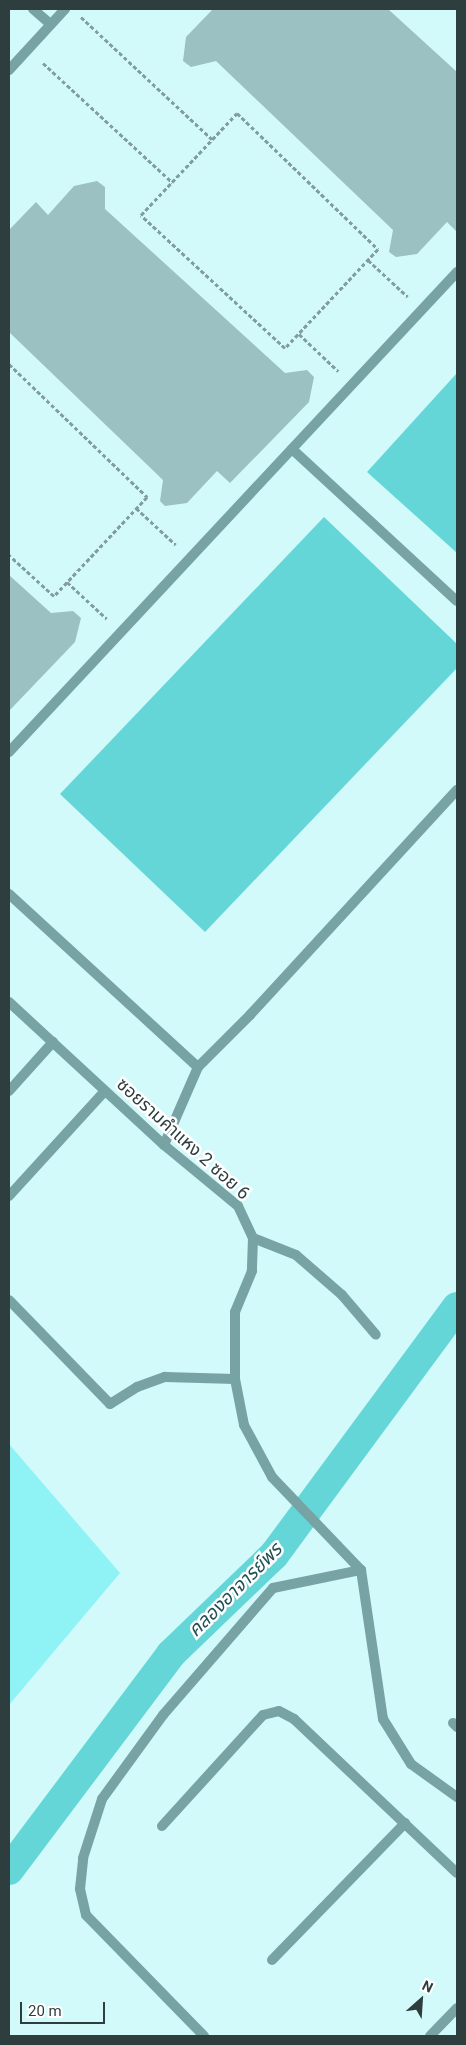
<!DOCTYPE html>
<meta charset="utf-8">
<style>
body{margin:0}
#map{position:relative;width:466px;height:2045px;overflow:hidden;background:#d2fafa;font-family:Roboto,"Noto Sans Thai",sans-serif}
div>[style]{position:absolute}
.green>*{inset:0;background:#8ff3f5}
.water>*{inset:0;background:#64d6d8}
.canal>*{height:30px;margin:-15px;padding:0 15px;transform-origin:15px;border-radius:15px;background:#64d6d8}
.building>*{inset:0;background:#9bc1c2}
.path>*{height:3px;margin-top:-1.5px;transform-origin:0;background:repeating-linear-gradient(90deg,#819d9d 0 4px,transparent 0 6.5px)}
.service>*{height:10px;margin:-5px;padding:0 5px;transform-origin:5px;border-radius:5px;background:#78a3a4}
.minor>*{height:10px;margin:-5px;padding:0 5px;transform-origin:5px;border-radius:5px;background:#78a3a4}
.tertiary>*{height:10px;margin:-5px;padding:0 5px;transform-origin:5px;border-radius:5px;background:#78a3a4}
span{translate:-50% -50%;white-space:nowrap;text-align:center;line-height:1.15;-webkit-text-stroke:5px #fff;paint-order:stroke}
.street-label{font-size:18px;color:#2e3e3e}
.water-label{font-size:19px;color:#1f5153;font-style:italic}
.frame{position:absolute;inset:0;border:10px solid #2e3e3e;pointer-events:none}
.north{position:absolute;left:396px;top:1975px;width:50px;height:50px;-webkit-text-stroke:4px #fff;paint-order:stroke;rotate:26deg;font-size:14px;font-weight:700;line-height:20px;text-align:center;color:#2e3e3e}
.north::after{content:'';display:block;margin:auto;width:18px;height:22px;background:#2e3e3e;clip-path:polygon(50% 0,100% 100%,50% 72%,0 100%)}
.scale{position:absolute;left:20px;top:2002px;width:85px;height:22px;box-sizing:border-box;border:2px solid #2e3e3e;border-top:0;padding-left:6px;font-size:15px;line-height:18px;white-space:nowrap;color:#2e3e3e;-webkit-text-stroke:4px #fff;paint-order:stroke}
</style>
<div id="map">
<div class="green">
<div style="clip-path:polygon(9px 1444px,120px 1573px,9px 1705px)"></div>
</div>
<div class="water">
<div style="clip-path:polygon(457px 373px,457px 553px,367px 472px)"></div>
<div style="clip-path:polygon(324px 517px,457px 644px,457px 668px,205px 932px,60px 794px)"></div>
</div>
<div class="canal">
<div style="left:9px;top:1870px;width:270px;rotate:-53.1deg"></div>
<div style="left:171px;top:1654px;width:143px;rotate:-43.9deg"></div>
<div style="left:274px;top:1555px;width:308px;rotate:-53.6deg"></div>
</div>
<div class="building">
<div style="clip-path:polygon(213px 9px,388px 9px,457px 72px,457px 232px,447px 222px,417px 254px,396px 257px,389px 252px,393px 230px,216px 61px,191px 67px,183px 61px,186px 37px)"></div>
<div style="clip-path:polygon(97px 181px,105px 187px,105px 209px,285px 373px,307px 370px,314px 377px,309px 402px,230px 483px,217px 471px,187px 503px,165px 506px,160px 501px,163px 480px,9px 332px,9px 230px,36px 202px,48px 215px,74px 186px)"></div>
<div style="clip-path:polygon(9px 575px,51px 613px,73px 611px,81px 618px,75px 642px,9px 711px)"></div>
</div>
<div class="path">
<div style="left:81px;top:17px;width:179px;rotate:43deg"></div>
<div style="left:43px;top:63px;width:176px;rotate:42.7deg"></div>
<div style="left:237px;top:113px;width:196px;rotate:44deg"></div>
<div style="left:378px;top:249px;width:136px;rotate:133.2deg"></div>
<div style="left:285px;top:348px;width:196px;rotate:-137.3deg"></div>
<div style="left:141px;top:215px;width:140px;rotate:-46.7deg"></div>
<div style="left:368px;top:260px;width:54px;rotate:42.8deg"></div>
<div style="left:299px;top:334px;width:54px;rotate:43.5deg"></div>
<div style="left:9px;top:364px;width:192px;rotate:43.9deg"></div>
<div style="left:147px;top:497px;width:136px;rotate:133.2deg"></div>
<div style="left:54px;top:596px;width:61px;rotate:-137.7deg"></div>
<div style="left:136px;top:508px;width:54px;rotate:42.8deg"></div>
<div style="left:67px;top:582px;width:54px;rotate:42.8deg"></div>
</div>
<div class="service">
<div style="left:33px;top:9px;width:23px;rotate:41deg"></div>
<div style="left:9px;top:70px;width:83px;rotate:-47.4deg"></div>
<div style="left:292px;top:449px;width:224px;rotate:42.7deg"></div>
<div style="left:9px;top:752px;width:657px;rotate:-46.97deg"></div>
<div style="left:9px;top:894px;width:256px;rotate:42.5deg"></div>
<div style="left:164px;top:1145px;width:85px;rotate:-66.4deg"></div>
<div style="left:198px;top:1067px;width:74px;rotate:-45deg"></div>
<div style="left:250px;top:1015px;width:306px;rotate:-47.4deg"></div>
<div style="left:253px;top:1238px;width:46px;rotate:21.6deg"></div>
<div style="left:296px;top:1255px;width:61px;rotate:41deg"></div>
<div style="left:342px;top:1295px;width:52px;rotate:49.6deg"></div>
</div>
<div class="minor">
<div style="left:9px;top:1091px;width:66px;rotate:-48.1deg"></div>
<div style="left:9px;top:1196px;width:142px;rotate:-47.6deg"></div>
<div style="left:9px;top:1300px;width:145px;rotate:45.8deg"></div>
<div style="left:110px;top:1404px;width:32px;rotate:-32deg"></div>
<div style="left:137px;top:1387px;width:30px;rotate:-20deg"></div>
<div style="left:165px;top:1377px;width:70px;rotate:1.6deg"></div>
<div style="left:453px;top:1723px;width:6px;rotate:45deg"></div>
<div style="left:162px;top:1826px;width:150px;rotate:-47.7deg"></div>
<div style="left:263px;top:1715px;width:16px;rotate:-14deg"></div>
<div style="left:279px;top:1711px;width:17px;rotate:28deg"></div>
<div style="left:294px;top:1719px;width:224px;rotate:43.4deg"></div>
<div style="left:272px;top:1960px;width:191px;rotate:-45.8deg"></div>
<div style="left:204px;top:2036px;width:169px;rotate:-134.3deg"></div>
<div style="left:86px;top:1915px;width:27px;rotate:-103deg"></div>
<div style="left:80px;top:1889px;width:31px;rotate:-84deg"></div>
<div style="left:83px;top:1858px;width:62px;rotate:-72.1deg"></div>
<div style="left:102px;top:1799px;width:104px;rotate:-54deg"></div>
<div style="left:163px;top:1715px;width:168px;rotate:-49.1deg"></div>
<div style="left:273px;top:1588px;width:90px;rotate:-11.6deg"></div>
<div style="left:430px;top:2036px;width:39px;rotate:-46deg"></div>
</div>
<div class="tertiary">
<div style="left:9px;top:1002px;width:211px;rotate:42.7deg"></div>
<div style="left:164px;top:1145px;width:96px;rotate:39.5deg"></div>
<div style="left:238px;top:1206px;width:35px;rotate:65deg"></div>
<div style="left:253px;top:1238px;width:33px;rotate:92deg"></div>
<div style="left:252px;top:1271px;width:44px;rotate:112.5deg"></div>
<div style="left:235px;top:1312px;width:67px;rotate:90deg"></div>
<div style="left:235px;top:1379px;width:47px;rotate:78.9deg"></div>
<div style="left:244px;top:1425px;width:59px;rotate:61.7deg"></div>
<div style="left:272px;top:1477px;width:129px;rotate:46.3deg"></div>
<div style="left:361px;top:1570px;width:151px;rotate:81.6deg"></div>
<div style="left:383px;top:1719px;width:53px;rotate:58.1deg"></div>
<div style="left:411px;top:1764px;width:57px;rotate:35.7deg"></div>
</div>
<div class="street-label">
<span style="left:183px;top:1139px;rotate:42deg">ซอยรามคำแหง 2 ซอย 6</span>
</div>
<div class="water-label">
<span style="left:235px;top:1590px;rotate:-45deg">คลองอาจารย์พร</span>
</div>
<div class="frame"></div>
<div class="north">N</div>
<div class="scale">20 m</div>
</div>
